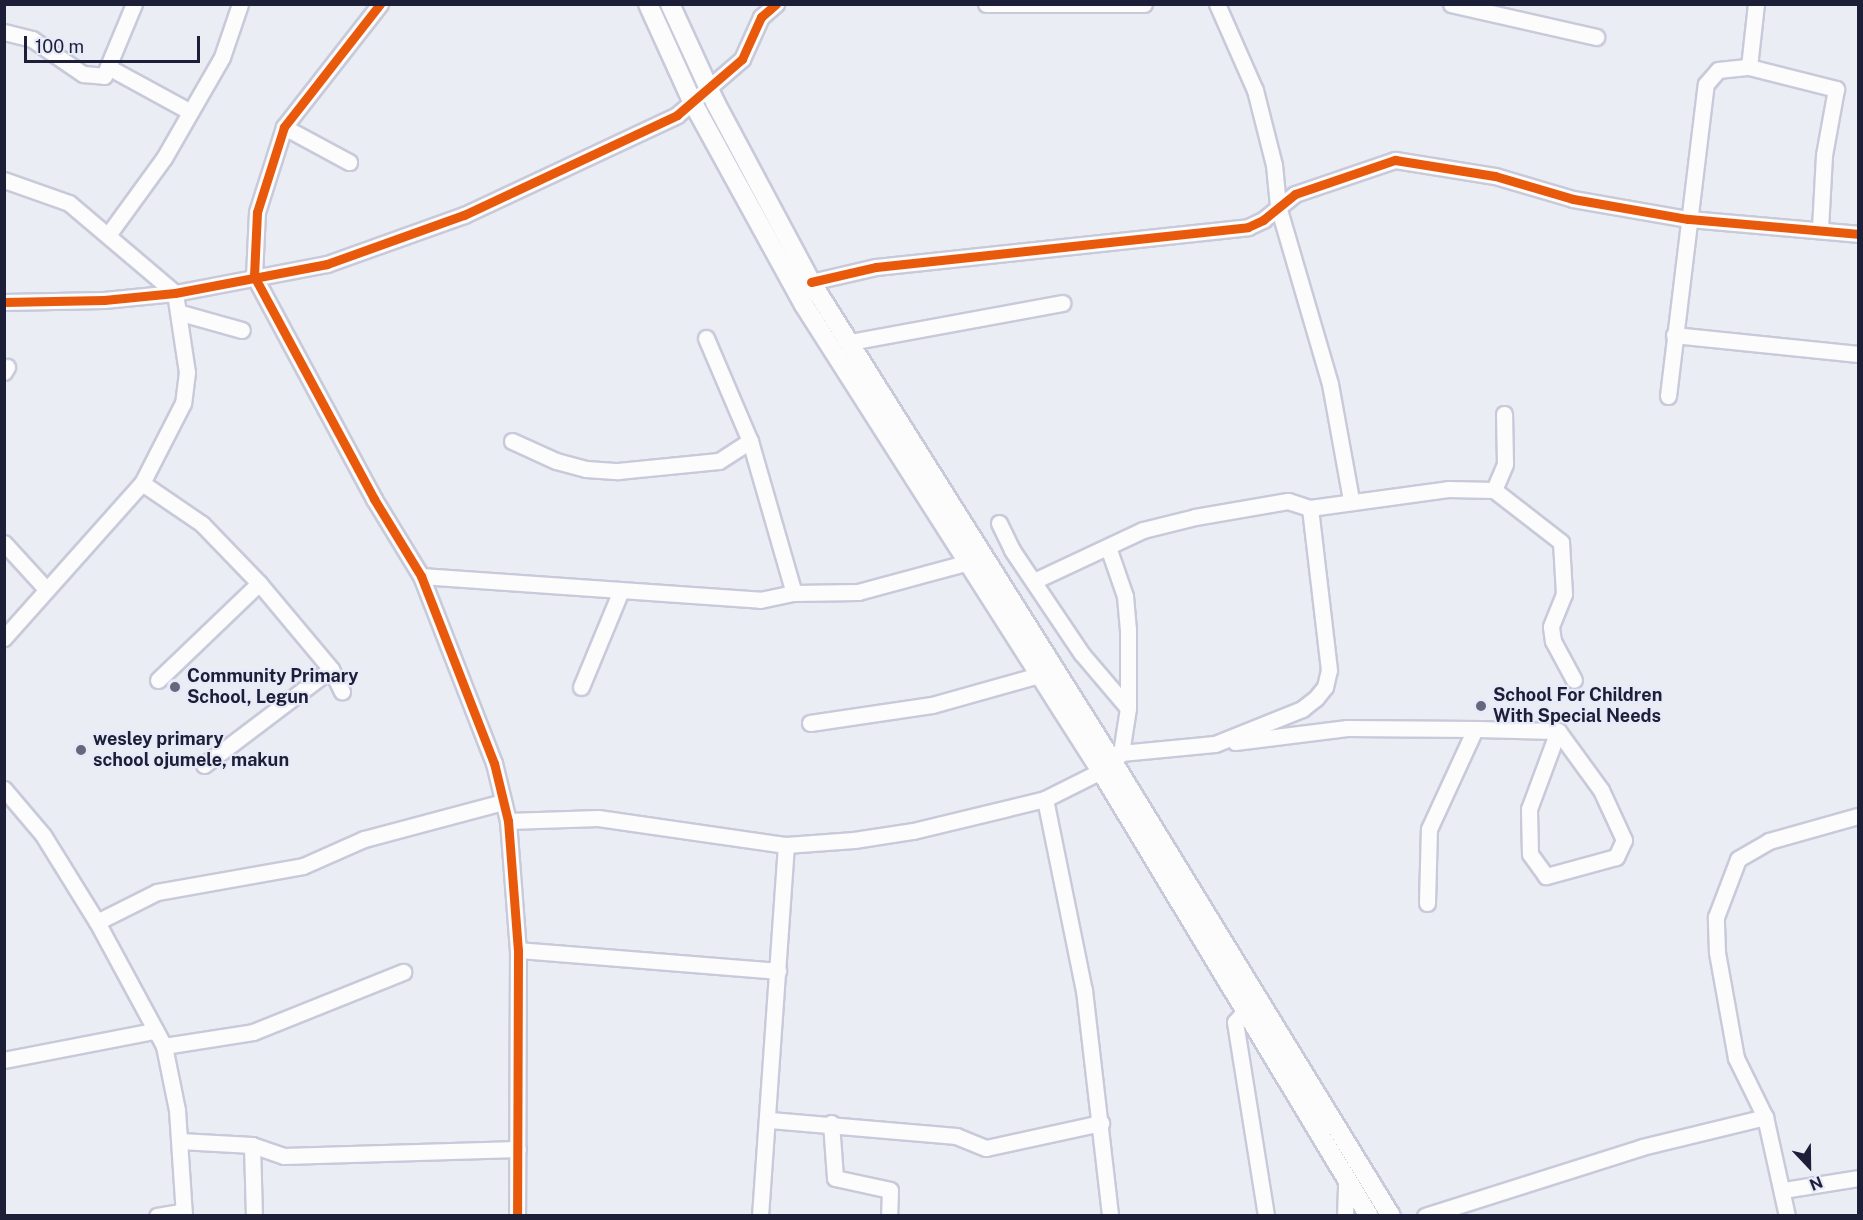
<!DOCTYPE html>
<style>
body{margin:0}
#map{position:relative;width:1863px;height:1220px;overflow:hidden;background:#ebedf4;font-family:"Public Sans",sans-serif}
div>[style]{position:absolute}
.roads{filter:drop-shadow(2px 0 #c8cada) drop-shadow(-2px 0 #c8cada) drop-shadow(0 2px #c8cada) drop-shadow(0 -2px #c8cada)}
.minor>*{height:15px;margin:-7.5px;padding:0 7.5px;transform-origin:7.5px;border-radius:7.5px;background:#fcfcfd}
.major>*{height:18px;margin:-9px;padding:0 9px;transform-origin:9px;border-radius:9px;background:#fcfcfd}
.cycleway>*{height:9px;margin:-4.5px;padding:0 4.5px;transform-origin:4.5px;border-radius:4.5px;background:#e8590c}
.dots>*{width:16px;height:16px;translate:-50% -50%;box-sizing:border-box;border:3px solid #e7eaf8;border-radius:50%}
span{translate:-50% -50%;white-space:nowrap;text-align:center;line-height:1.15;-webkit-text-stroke:4.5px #e7eaf8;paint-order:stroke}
.poi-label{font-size:18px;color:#1d1f38;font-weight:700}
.left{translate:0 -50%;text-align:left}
.frame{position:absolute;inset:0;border:6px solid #1d1f38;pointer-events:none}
.north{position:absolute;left:1779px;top:1136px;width:60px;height:60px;-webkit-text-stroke:4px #e7eaf8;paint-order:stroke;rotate:158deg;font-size:16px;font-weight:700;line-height:24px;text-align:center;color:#1d1f38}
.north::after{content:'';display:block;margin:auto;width:21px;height:27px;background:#1d1f38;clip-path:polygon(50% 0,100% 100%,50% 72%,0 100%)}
.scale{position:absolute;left:24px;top:36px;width:176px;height:27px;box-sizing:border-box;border:3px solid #1d1f38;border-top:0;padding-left:8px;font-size:18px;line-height:21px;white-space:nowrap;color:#1d1f38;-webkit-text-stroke:4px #e7eaf8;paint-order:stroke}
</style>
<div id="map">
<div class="roads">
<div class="minor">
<div style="left:380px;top:4px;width:156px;rotate:128deg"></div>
<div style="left:284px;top:127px;width:89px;rotate:107.6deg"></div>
<div style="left:257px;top:212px;width:64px;rotate:92.7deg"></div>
<div style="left:254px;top:276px;width:253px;rotate:61.7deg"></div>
<div style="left:374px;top:499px;width:90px;rotate:58.6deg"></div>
<div style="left:421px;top:576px;width:201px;rotate:68.7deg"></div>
<div style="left:494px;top:763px;width:60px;rotate:76.4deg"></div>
<div style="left:508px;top:821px;width:129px;rotate:85.6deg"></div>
<div style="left:518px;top:950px;width:266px;rotate:90.2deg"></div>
<div style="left:986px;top:4px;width:158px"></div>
<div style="left:1217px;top:4px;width:94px;rotate:66.2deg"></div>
<div style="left:1255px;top:90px;width:77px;rotate:75.8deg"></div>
<div style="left:1274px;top:165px;width:41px;rotate:84.4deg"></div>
<div style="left:1278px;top:206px;width:185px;rotate:73.7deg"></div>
<div style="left:1330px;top:384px;width:118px;rotate:79.7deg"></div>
<div style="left:1451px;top:4px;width:149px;rotate:12.8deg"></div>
<div style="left:4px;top:32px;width:29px;rotate:14deg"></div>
<div style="left:32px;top:39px;width:62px;rotate:34.5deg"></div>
<div style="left:83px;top:74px;width:21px;rotate:5deg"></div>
<div style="left:104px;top:76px;width:78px;rotate:-67.4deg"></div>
<div style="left:1749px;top:67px;width:63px;rotate:-83.7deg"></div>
<div style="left:110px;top:68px;width:90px;rotate:28.6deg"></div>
<div style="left:284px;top:127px;width:74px;rotate:28.3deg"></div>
<div style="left:4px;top:180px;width:69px;rotate:19.5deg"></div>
<div style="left:69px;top:203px;width:139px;rotate:40.3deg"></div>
<div style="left:175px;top:293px;width:80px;rotate:81.4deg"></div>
<div style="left:187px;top:372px;width:31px;rotate:97deg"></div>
<div style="left:183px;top:403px;width:90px;rotate:117.1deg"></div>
<div style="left:142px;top:483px;width:208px;rotate:131.7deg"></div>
<div style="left:108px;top:235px;width:95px;rotate:-54deg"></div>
<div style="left:164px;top:158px;width:116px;rotate:-60.1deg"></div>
<div style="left:222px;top:57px;width:56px;rotate:-71.2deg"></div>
<div style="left:811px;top:282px;width:67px;rotate:-13deg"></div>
<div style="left:876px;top:267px;width:374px;rotate:-6.1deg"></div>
<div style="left:1248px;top:227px;width:17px;rotate:-25deg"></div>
<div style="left:1263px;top:220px;width:41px;rotate:-39.1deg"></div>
<div style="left:1295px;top:194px;width:106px;rotate:-18.8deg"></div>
<div style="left:1395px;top:160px;width:101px;rotate:9.1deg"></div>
<div style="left:1495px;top:176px;width:81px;rotate:16.4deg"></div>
<div style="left:1573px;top:199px;width:117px;rotate:9.9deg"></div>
<div style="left:1688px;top:219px;width:171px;rotate:5deg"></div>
<div style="left:4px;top:302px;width:100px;rotate:-1.1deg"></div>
<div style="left:104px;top:300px;width:71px;rotate:-5.6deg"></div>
<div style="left:175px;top:293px;width:155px;rotate:-10.8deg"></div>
<div style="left:327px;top:264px;width:145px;rotate:-19.7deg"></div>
<div style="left:464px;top:215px;width:235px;rotate:-25.1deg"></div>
<div style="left:677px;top:115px;width:86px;rotate:-40.7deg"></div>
<div style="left:742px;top:59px;width:46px;rotate:-65.7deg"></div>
<div style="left:761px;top:17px;width:20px;rotate:-41deg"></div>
<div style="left:181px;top:313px;width:63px;rotate:15.6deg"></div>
<div style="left:1674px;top:335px;width:185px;rotate:5.9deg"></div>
<div style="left:706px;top:338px;width:112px;rotate:66.9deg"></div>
<div style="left:750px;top:441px;width:158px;rotate:73.9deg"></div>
<div style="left:850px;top:342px;width:216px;rotate:-10.4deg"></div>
<div style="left:4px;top:372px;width:6px;rotate:-59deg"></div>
<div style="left:1668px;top:396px;width:314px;rotate:-83.1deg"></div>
<div style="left:1706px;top:84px;width:18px;rotate:-49deg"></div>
<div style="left:1718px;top:70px;width:31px;rotate:-6deg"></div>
<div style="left:1749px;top:67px;width:90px;rotate:14.2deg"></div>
<div style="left:1836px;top:89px;width:67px;rotate:100.3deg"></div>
<div style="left:1824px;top:155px;width:75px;rotate:93.1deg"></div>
<div style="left:512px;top:441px;width:48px;rotate:24.4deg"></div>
<div style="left:556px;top:461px;width:31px;rotate:15deg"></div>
<div style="left:586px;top:469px;width:32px;rotate:4deg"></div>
<div style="left:618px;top:471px;width:101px;rotate:-5.7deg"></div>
<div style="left:719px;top:461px;width:37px;rotate:-33deg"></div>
<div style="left:142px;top:483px;width:73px;rotate:34.3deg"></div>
<div style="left:202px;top:524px;width:82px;rotate:46deg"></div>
<div style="left:259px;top:583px;width:112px;rotate:50.1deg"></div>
<div style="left:331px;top:669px;width:25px;rotate:64deg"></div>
<div style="left:1494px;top:490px;width:28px;rotate:-67deg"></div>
<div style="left:1505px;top:464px;width:50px;rotate:-91.1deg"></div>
<div style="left:999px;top:523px;width:30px;rotate:64deg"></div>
<div style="left:1012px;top:550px;width:125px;rotate:56.1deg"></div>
<div style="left:1082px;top:654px;width:71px;rotate:49.6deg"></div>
<div style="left:4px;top:543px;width:62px;rotate:47.6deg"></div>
<div style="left:1108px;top:547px;width:52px;rotate:70.9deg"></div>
<div style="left:1125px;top:596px;width:33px;rotate:85deg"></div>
<div style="left:1128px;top:629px;width:79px;rotate:90deg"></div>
<div style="left:1128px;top:708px;width:46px;rotate:98.8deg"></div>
<div style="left:1121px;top:753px;width:9px;rotate:131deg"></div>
<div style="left:421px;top:576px;width:340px;rotate:4deg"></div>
<div style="left:760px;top:600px;width:35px;rotate:-12deg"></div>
<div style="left:794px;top:593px;width:64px;rotate:-0.9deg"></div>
<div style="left:858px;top:592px;width:115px;rotate:-15.1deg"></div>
<div style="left:1034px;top:581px;width:120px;rotate:-25.1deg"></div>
<div style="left:1143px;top:530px;width:54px;rotate:-14deg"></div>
<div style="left:1195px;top:517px;width:94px;rotate:-9.8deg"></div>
<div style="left:1288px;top:501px;width:23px;rotate:18deg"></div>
<div style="left:1310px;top:508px;width:139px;rotate:-7.8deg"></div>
<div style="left:1448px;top:489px;width:46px;rotate:1.2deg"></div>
<div style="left:1494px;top:490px;width:85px;rotate:37.8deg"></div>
<div style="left:1561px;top:542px;width:52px;rotate:86.7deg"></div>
<div style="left:1564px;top:594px;width:35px;rotate:112deg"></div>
<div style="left:1551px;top:627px;width:14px;rotate:82deg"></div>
<div style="left:1553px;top:641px;width:44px;rotate:61.7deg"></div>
<div style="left:158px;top:680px;width:140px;rotate:-43.8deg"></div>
<div style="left:581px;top:687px;width:102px;rotate:-67.5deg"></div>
<div style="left:810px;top:723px;width:123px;rotate:-8.4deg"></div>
<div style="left:932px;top:705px;width:111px;rotate:-15.7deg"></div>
<div style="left:1558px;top:731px;width:73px;rotate:53.9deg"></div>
<div style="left:1601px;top:790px;width:55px;rotate:65.3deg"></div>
<div style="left:1624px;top:840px;width:19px;rotate:115deg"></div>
<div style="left:1616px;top:857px;width:73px;rotate:164.8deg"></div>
<div style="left:1546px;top:876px;width:27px;rotate:-126deg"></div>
<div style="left:1530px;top:854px;width:45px;rotate:-91.3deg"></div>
<div style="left:1529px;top:809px;width:83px;rotate:-69.6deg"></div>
<div style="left:1235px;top:742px;width:113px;rotate:-7.1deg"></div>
<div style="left:1347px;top:728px;width:128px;rotate:0.4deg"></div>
<div style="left:1121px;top:753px;width:94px;rotate:-5.5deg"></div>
<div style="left:1215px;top:744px;width:94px;rotate:-21.9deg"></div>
<div style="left:1302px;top:709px;width:18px;rotate:-38deg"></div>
<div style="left:1316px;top:698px;width:14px;rotate:-51deg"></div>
<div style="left:1325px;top:687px;width:17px;rotate:-77deg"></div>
<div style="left:1329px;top:670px;width:163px;rotate:-96.7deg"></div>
<div style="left:204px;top:765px;width:159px;rotate:-37.1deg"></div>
<div style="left:4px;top:789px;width:60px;rotate:49.7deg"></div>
<div style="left:43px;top:835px;width:102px;rotate:58.2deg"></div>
<div style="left:97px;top:922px;width:141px;rotate:61.6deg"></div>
<div style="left:164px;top:1046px;width:65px;rotate:78.5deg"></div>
<div style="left:177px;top:1110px;width:106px;rotate:86.2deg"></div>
<div style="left:1045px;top:799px;width:195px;rotate:78.5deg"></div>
<div style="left:1084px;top:990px;width:227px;rotate:83.4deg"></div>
<div style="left:508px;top:821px;width:90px;rotate:-1.9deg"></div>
<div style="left:598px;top:818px;width:190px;rotate:8.2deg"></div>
<div style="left:786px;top:845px;width:68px;rotate:-4.2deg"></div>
<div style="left:854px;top:840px;width:60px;rotate:-8.7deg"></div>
<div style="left:913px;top:831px;width:136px;rotate:-13.6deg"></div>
<div style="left:1045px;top:799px;width:63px;rotate:-26.6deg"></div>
<div style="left:1427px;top:903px;width:74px;rotate:-88.5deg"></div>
<div style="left:1429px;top:829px;width:110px;rotate:-65.3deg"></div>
<div style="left:1475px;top:729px;width:83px;rotate:1.4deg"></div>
<div style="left:97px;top:922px;width:67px;rotate:-26.6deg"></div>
<div style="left:157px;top:892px;width:148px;rotate:-10.1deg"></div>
<div style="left:303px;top:866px;width:67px;rotate:-23.9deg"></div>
<div style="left:364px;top:839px;width:144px;rotate:-14.9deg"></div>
<div style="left:518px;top:950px;width:261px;rotate:4.6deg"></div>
<div style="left:1244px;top:1012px;width:13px;rotate:132deg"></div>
<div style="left:1235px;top:1022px;width:196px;rotate:80.9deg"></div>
<div style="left:164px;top:1046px;width:90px;rotate:-8.9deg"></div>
<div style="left:253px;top:1032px;width:162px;rotate:-21.8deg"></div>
<div style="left:4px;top:1060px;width:152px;rotate:-11deg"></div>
<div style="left:770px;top:1120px;width:187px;rotate:4.9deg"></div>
<div style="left:956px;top:1136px;width:32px;rotate:22deg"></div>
<div style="left:986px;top:1148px;width:118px;rotate:-12.3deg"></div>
<div style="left:831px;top:1123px;width:55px;rotate:85.8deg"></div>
<div style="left:835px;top:1178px;width:56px;rotate:12.3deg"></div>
<div style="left:890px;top:1190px;width:26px;rotate:92deg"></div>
<div style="left:180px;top:1141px;width:72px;rotate:3.2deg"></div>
<div style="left:252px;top:1145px;width:34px;rotate:19deg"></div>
<div style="left:284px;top:1156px;width:234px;rotate:-1.7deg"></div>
<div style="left:252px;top:1145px;width:71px;rotate:88.4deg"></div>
<div style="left:1784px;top:1190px;width:75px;rotate:-9.2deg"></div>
<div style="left:157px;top:1216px;width:27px;rotate:-10deg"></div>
<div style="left:760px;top:1216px;width:372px;rotate:-86deg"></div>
<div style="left:1345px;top:1216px;width:33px;rotate:-88deg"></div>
<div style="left:1425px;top:1216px;width:228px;rotate:-17.6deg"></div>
<div style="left:1642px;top:1147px;width:127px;rotate:-13.7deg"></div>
<div style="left:1787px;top:1216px;width:101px;rotate:-102.5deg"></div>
<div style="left:1765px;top:1117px;width:66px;rotate:-116.2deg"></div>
<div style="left:1736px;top:1058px;width:108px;rotate:-100.2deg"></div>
<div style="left:1717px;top:952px;width:35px;rotate:-92deg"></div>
<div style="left:1716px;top:917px;width:62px;rotate:-69.2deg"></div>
<div style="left:1738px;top:859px;width:36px;rotate:-30deg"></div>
<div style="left:1769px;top:841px;width:92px;rotate:-15.7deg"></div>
</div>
<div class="major">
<div style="left:648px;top:4px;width:109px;rotate:65.6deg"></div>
<div style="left:693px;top:103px;width:230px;rotate:61.2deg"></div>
<div style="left:804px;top:305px;width:553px;rotate:57.49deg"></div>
<div style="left:1101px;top:771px;width:519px;rotate:58.94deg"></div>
<div style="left:670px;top:4px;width:110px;rotate:65.3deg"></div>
<div style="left:716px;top:104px;width:202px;rotate:61.9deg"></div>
<div style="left:811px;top:282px;width:567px;rotate:57.82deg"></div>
<div style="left:1113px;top:762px;width:532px;rotate:58.52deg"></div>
</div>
</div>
<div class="cycleway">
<div style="left:380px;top:4px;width:156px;rotate:128deg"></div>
<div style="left:284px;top:127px;width:89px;rotate:107.6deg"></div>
<div style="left:257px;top:212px;width:64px;rotate:92.7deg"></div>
<div style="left:254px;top:276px;width:253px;rotate:61.7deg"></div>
<div style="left:374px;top:499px;width:90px;rotate:58.6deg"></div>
<div style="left:421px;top:576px;width:201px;rotate:68.7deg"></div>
<div style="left:494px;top:763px;width:60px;rotate:76.4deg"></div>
<div style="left:508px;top:821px;width:129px;rotate:85.6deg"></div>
<div style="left:518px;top:950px;width:266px;rotate:90.2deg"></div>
<div style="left:811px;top:282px;width:67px;rotate:-13deg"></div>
<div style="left:876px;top:267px;width:374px;rotate:-6.1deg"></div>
<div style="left:1248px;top:227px;width:17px;rotate:-25deg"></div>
<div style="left:1263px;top:220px;width:41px;rotate:-39.1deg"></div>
<div style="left:1295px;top:194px;width:106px;rotate:-18.8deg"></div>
<div style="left:1395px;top:160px;width:101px;rotate:9.1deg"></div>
<div style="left:1495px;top:176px;width:81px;rotate:16.4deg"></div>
<div style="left:1573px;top:199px;width:117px;rotate:9.9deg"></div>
<div style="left:1688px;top:219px;width:171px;rotate:5deg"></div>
<div style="left:4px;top:302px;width:100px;rotate:-1.1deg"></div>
<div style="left:104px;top:300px;width:71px;rotate:-5.6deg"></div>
<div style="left:175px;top:293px;width:155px;rotate:-10.8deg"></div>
<div style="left:327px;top:264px;width:145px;rotate:-19.7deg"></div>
<div style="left:464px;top:215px;width:235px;rotate:-25.1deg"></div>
<div style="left:677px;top:115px;width:86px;rotate:-40.7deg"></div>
<div style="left:742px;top:59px;width:46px;rotate:-65.7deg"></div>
<div style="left:761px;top:17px;width:20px;rotate:-41deg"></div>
</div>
<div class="dots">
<div style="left:175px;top:687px;background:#65677a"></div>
<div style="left:1481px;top:706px;background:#65677a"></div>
<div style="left:81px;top:750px;background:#65677a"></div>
</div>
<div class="poi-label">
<span class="left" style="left:187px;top:687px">Community Primary<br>School, Legun</span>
<span class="left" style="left:1493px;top:706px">School For Children<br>With Special Needs</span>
<span class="left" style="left:93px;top:750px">wesley primary<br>school ojumele, makun</span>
</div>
<div class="frame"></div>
<div class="north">N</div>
<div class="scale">100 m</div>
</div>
